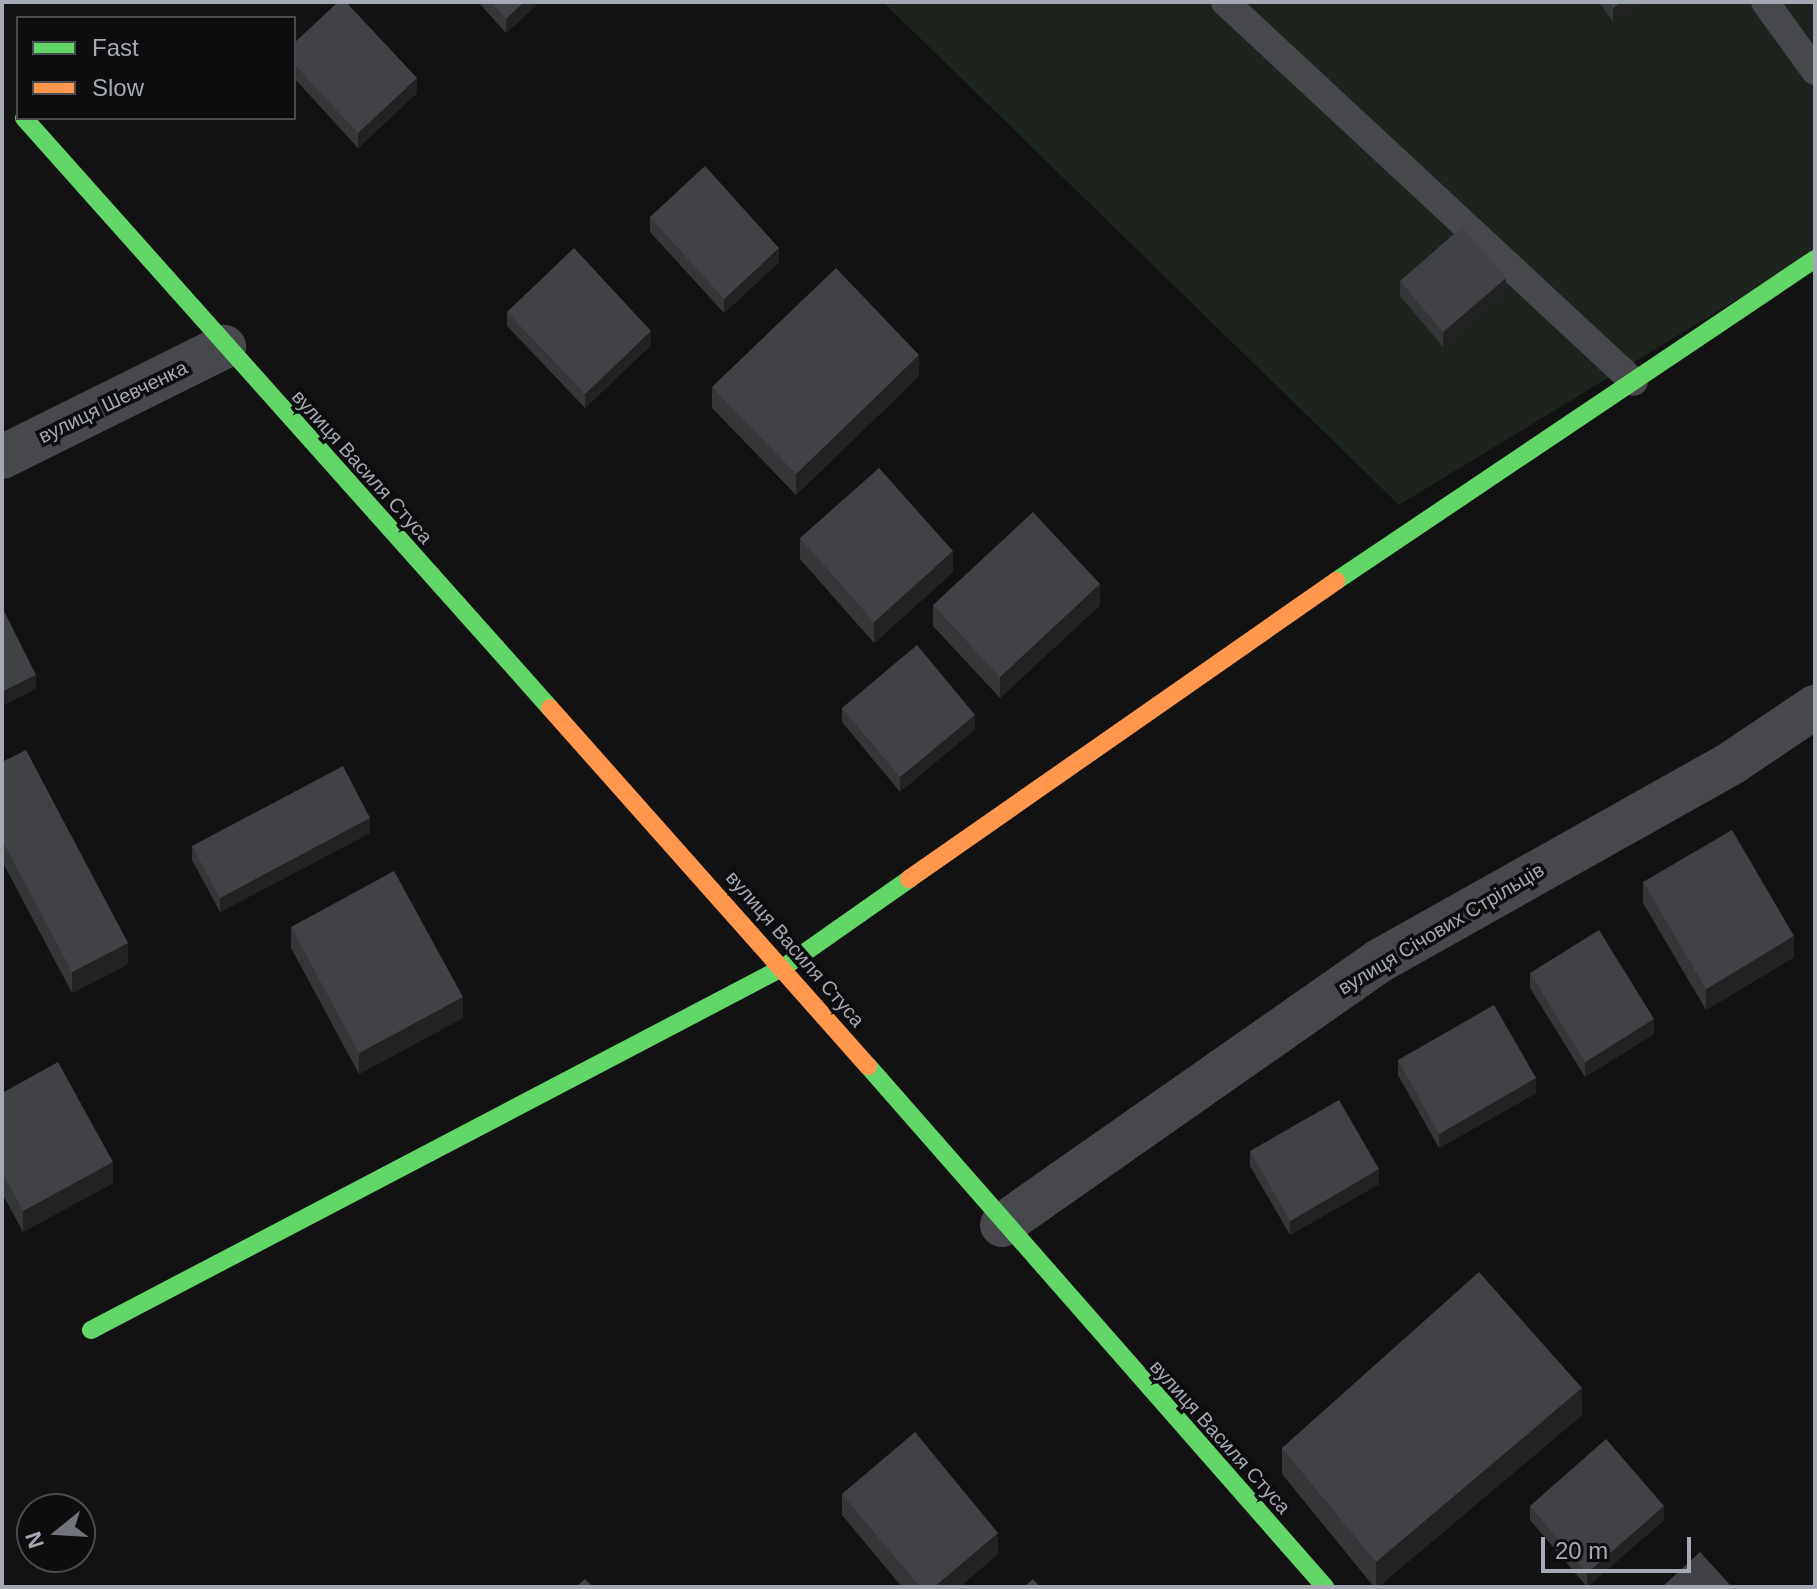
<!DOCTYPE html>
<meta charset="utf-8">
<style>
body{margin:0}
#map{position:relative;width:1817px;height:1589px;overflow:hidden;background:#121213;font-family:Helvetica,sans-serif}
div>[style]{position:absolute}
.green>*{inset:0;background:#1d231d}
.lane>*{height:28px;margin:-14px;padding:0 14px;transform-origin:14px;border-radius:14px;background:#47484b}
.street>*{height:44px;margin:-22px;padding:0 22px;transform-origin:22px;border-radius:22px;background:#47484b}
.fast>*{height:18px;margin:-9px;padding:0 9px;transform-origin:9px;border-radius:9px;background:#63d668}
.slow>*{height:18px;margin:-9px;padding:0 9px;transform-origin:9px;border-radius:9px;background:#ff974d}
.wall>*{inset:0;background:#353637}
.shaded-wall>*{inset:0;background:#222223}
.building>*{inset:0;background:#414245}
span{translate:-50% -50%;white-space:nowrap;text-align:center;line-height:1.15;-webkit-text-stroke:7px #0d0d0e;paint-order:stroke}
.street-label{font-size:20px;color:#a4a9b3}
.frame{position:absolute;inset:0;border:4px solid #a4a9b3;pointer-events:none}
.legend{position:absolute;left:16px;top:16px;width:280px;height:104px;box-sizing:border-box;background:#0d0d0e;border:2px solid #494b50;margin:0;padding:10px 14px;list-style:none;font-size:24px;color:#a4a9b3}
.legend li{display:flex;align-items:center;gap:16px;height:40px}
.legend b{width:40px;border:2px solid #494b50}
.north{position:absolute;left:16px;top:1493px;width:80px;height:80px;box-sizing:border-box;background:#0d0d0e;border:2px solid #494b50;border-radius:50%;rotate:252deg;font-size:22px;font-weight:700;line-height:32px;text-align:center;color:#a4a9b3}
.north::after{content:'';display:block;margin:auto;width:28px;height:36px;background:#71747b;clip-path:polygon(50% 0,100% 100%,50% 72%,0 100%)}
.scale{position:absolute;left:1541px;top:1537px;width:150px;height:36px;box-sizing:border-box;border:4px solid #a4a9b3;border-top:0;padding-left:10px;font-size:24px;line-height:28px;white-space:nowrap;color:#a4a9b3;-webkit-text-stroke:6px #0d0d0e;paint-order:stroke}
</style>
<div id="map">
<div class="green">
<div style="clip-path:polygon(883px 2px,1815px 2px,1815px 252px,1399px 505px)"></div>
</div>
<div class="lane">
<div style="left:1225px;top:2px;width:558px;rotate:42.9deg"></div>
<div style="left:1765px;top:2px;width:85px;rotate:54.1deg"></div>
</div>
<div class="street">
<div style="left:2px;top:457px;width:248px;rotate:-26.4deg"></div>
<div style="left:1002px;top:1225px;width:460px;rotate:-35deg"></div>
<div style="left:1379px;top:961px;width:406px;rotate:-29.3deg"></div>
<div style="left:1733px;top:762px;width:99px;rotate:-33.9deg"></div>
</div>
<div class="fast">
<div style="left:24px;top:118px;width:790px;rotate:48.28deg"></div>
<div style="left:1336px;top:581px;width:577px;rotate:-33.91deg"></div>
<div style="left:868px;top:1066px;width:693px;rotate:48.74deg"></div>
<div style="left:91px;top:1330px;width:782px;rotate:-27.65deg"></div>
<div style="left:784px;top:967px;width:153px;rotate:-35.1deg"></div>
</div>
<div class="slow">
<div style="left:550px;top:708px;width:479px;rotate:48.4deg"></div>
<div style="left:909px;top:879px;width:521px;rotate:-34.91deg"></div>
</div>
<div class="wall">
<div style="clip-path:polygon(478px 2px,540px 2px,506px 33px)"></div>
<div style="clip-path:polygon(1599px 2px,1643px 2px,1613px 22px)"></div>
<div style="clip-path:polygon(294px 43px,417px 93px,358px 148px,294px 78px)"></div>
<div style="clip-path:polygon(650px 217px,779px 262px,724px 313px,650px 232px)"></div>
<div style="clip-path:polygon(1400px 281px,1506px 293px,1443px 347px,1400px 296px)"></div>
<div style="clip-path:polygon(507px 312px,651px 345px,585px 408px,507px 326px)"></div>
<div style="clip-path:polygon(919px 376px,796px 495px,712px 408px,712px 387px)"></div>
<div style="clip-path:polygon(800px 538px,953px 572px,874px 643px,800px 559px)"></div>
<div style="clip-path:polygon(933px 605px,1100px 605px,1000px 698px,933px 626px)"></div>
<div style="clip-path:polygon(842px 708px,975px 729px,900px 792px,842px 722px)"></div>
<div style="clip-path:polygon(2px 762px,128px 964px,72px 993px,2px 861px)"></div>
<div style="clip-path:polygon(370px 833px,220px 912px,192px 860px,192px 846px)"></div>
<div style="clip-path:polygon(1643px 882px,1794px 957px,1706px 1010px,1643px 903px)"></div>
<div style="clip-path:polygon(291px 927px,463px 1018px,359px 1074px,291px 948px)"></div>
<div style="clip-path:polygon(1530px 973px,1654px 1034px,1585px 1077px,1530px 988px)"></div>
<div style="clip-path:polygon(1398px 1060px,1536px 1093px,1439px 1148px,1398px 1075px)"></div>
<div style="clip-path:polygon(2px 1093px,113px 1183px,23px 1232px,2px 1193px)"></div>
<div style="clip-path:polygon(1250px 1151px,1379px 1184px,1290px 1235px,1250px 1166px)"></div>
<div style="clip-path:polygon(1582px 1415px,1378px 1587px,1374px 1587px,1282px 1474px,1282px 1448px)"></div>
<div style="clip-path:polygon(842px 1494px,998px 1554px,959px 1587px,902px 1587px,842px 1515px)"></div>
<div style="clip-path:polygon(1530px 1506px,1664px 1520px,1587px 1587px,1530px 1520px)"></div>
</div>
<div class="shaded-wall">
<div style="clip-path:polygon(524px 2px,540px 2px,506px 33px,506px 19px)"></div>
<div style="clip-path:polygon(1621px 2px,1643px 2px,1613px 22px,1613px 8px)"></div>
<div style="clip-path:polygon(417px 78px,417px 93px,358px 148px,358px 133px)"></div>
<div style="clip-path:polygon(779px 248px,779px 262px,724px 313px,724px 299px)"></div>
<div style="clip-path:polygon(1506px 278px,1506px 293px,1443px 347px,1443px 332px)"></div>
<div style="clip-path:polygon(651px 331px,651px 345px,585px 408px,585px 394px)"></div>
<div style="clip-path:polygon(919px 355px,919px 376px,796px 495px,796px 474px)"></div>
<div style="clip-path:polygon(953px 551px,953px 572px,874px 643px,874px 622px)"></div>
<div style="clip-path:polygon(1100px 584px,1100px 605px,1000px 698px,1000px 677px)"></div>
<div style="clip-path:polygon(36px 675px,36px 689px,2px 706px,2px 692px)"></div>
<div style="clip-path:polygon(975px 715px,975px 729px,900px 792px,900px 777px)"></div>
<div style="clip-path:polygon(370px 818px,370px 833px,220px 912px,220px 898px)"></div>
<div style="clip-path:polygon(1794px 936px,1794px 957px,1706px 1010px,1706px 989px)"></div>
<div style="clip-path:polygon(128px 943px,128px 964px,72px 993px,72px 972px)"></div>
<div style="clip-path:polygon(463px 997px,463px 1018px,359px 1074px,359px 1053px)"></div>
<div style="clip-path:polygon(1654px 1019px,1654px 1034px,1585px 1077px,1585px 1062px)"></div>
<div style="clip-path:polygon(1536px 1078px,1536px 1093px,1439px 1148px,1439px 1134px)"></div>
<div style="clip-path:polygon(113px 1162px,113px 1183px,23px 1232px,23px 1211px)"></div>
<div style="clip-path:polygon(1379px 1169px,1379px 1184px,1290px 1235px,1290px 1221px)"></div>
<div style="clip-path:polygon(1582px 1388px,1582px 1415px,1378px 1587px,1376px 1587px,1376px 1562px)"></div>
<div style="clip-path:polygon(1664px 1506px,1664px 1520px,1587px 1587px,1587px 1573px)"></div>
<div style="clip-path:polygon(998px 1533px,998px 1554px,959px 1587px,934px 1587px)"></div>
</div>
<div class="building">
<div style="clip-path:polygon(338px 2px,346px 2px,417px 78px,358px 133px,294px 64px,294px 43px)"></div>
<div style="clip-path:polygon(491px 2px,524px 2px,506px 19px)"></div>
<div style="clip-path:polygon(1609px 2px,1621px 2px,1613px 8px)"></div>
<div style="clip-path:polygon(705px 166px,779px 248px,724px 299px,650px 217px)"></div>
<div style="clip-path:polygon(1462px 227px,1506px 278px,1443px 332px,1400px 281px)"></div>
<div style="clip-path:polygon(574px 248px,651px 331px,585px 394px,507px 312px)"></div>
<div style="clip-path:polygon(836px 268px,919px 355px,796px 474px,712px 387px)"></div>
<div style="clip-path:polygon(879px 468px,953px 551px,874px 622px,800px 538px)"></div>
<div style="clip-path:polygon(1033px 512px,1100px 584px,1000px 677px,933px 605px)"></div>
<div style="clip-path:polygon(2px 607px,36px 675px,2px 692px)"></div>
<div style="clip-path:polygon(917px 645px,975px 715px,900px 777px,842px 708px)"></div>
<div style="clip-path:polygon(26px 750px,128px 943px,72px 972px,2px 840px,2px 762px)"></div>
<div style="clip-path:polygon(343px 766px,370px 818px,220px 898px,192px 846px)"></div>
<div style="clip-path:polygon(1732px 830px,1794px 936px,1706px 989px,1643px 882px)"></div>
<div style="clip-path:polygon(394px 871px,463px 997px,359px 1053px,291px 927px)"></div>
<div style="clip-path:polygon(1599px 930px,1654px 1019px,1585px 1062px,1530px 973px)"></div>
<div style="clip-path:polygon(1494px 1005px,1536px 1078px,1439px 1134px,1398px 1060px)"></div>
<div style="clip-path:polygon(58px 1062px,113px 1162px,23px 1211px,2px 1172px,2px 1093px)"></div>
<div style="clip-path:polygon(1339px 1100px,1379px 1169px,1290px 1221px,1250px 1151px)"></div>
<div style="clip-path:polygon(1479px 1272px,1582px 1388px,1376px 1562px,1282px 1448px)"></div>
<div style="clip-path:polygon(915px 1432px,998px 1533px,934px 1587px,920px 1587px,842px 1494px)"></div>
<div style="clip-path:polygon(1606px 1439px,1664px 1506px,1587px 1573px,1530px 1506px)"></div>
<div style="clip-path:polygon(1700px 1552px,1732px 1587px,1662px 1587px)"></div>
<div style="clip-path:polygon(585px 1579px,593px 1587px,576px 1587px)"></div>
<div style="clip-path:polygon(1033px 1579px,1040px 1587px,1024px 1587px)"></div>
</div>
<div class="street-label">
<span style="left:113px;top:402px;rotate:-26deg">вулиця Шевченка</span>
<span style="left:362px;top:467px;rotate:48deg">вулиця Василя Стуса</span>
<span style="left:1441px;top:929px;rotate:-31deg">вулиця Січових Стрільців</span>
<span style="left:795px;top:949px;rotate:49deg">вулиця Василя Стуса</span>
<span style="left:1220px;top:1437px;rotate:48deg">вулиця Василя Стуса</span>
</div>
<div class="frame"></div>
<ul class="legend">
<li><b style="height:10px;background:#63d668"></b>Fast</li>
<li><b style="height:10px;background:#ff974d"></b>Slow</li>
</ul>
<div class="north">N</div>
<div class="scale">20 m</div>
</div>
